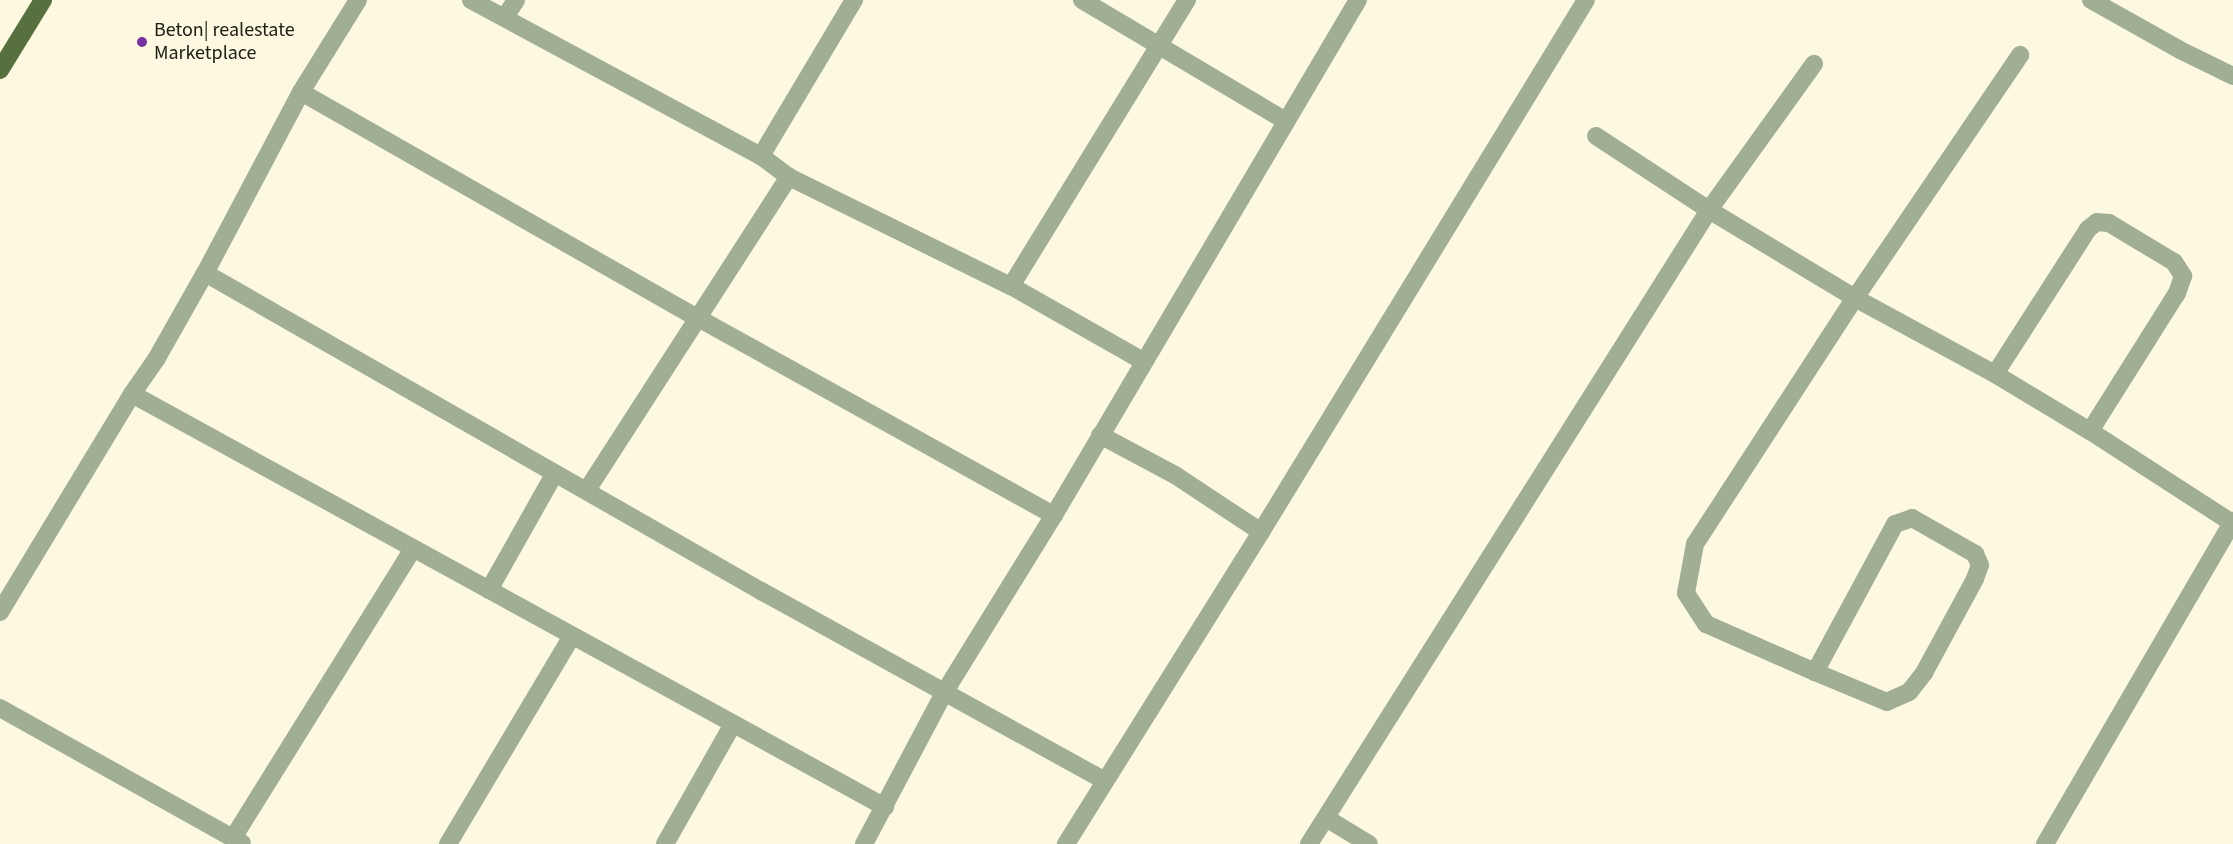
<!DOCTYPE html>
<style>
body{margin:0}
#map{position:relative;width:2233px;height:844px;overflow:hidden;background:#fdf9e0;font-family:"Source Sans 3",sans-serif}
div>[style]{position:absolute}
.minor>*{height:18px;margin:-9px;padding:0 9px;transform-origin:9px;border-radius:9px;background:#a0ae93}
.major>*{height:18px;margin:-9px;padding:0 9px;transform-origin:9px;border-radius:9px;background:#58703f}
.dots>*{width:16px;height:16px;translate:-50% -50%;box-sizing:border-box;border:3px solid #fdf9e0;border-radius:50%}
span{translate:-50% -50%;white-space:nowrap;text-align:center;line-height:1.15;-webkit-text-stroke:4.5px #fdf9e0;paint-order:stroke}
.poi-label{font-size:20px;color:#212017}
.left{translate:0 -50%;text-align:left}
</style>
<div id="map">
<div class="minor">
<div style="left:358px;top:0;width:108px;rotate:121.8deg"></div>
<div style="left:301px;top:92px;width:205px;rotate:117.9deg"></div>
<div style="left:205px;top:273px;width:98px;rotate:119.5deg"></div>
<div style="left:157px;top:358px;width:44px;rotate:124.8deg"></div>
<div style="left:132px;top:394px;width:859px;rotate:28.74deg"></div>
<div style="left:471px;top:0;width:329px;rotate:28.3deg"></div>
<div style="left:761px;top:156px;width:35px;rotate:37deg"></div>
<div style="left:789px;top:177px;width:247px;rotate:26.2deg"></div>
<div style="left:1011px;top:286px;width:152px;rotate:29.6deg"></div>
<div style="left:1082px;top:0;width:237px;rotate:30.7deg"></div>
<div style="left:2091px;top:0;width:102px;rotate:29.3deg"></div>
<div style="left:2180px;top:50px;width:59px;rotate:26.1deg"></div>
<div style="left:505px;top:17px;width:20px;rotate:-57deg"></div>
<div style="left:301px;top:92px;width:457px;rotate:29.7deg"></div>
<div style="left:698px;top:318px;width:407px;rotate:29deg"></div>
<div style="left:1596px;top:136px;width:135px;rotate:33.2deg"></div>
<div style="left:1709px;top:210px;width:170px;rotate:31.1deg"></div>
<div style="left:1855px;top:298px;width:159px;rotate:28.5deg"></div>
<div style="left:1995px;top:374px;width:111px;rotate:31deg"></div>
<div style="left:2090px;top:431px;width:169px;rotate:32.9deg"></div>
<div style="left:761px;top:156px;width:182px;rotate:-59.2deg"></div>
<div style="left:205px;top:273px;width:641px;rotate:29.77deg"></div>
<div style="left:761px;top:591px;width:392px;rotate:28.9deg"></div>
<div style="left:1011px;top:286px;width:336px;rotate:-58.4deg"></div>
<div style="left:1995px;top:374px;width:172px;rotate:-57.3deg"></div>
<div style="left:2088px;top:229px;width:11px;rotate:-38deg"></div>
<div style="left:2097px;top:222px;width:12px;rotate:5deg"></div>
<div style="left:2109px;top:223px;width:76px;rotate:31deg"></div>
<div style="left:2174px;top:262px;width:17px;rotate:57deg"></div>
<div style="left:2183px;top:276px;width:18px;rotate:109deg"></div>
<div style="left:2177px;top:293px;width:163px;rotate:122.2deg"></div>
<div style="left:1100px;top:435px;width:85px;rotate:28.1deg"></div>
<div style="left:1175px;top:475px;width:103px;rotate:33.5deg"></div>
<div style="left:587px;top:490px;width:373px;rotate:-57.2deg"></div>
<div style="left:489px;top:590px;width:134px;rotate:-60.6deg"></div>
<div style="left:0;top:612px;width:255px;rotate:-58.8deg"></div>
<div style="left:1815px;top:672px;width:168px;rotate:-61.6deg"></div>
<div style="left:1895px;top:524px;width:18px;rotate:-19deg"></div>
<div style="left:1912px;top:518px;width:73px;rotate:29.7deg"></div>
<div style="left:1975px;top:554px;width:12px;rotate:66deg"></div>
<div style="left:1980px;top:565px;width:15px;rotate:110deg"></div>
<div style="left:1975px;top:579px;width:107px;rotate:118.5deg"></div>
<div style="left:1924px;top:673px;width:24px;rotate:128deg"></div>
<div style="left:1909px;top:692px;width:24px;rotate:156deg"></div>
<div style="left:1887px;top:702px;width:78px;rotate:-157.4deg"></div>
<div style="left:1815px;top:672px;width:119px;rotate:-156.2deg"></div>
<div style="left:1706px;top:624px;width:37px;rotate:-123deg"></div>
<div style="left:1686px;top:593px;width:50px;rotate:-79.6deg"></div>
<div style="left:1695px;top:544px;width:293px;rotate:-57deg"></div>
<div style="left:1855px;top:298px;width:294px;rotate:-55.8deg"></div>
<div style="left:0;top:708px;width:277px;rotate:29.2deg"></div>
<div style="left:1326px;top:818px;width:50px;rotate:31.2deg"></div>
<div style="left:233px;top:838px;width:340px;rotate:-58.1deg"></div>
<div style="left:448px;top:844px;width:242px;rotate:-59.2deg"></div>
<div style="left:665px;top:844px;width:138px;rotate:-60.5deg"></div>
<div style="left:864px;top:844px;width:171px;rotate:-62.1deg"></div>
<div style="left:944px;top:693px;width:209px;rotate:-58.3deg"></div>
<div style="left:1054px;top:515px;width:598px;rotate:-59.45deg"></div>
<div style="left:1066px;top:844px;width:368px;rotate:-58deg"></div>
<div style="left:1261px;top:532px;width:623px;rotate:-58.58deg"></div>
<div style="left:1309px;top:844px;width:750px;rotate:-57.75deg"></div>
<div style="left:1709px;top:210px;width:180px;rotate:-54.3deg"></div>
<div style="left:2045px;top:844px;width:374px;rotate:-59.8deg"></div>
</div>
<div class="major">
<div style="left:0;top:70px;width:82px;rotate:-58.4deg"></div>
</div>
<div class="dots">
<div style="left:142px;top:42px;background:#782fa2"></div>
</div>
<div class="poi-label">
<span class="left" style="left:154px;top:42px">Beton| realestate<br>Marketplace</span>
</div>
</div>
